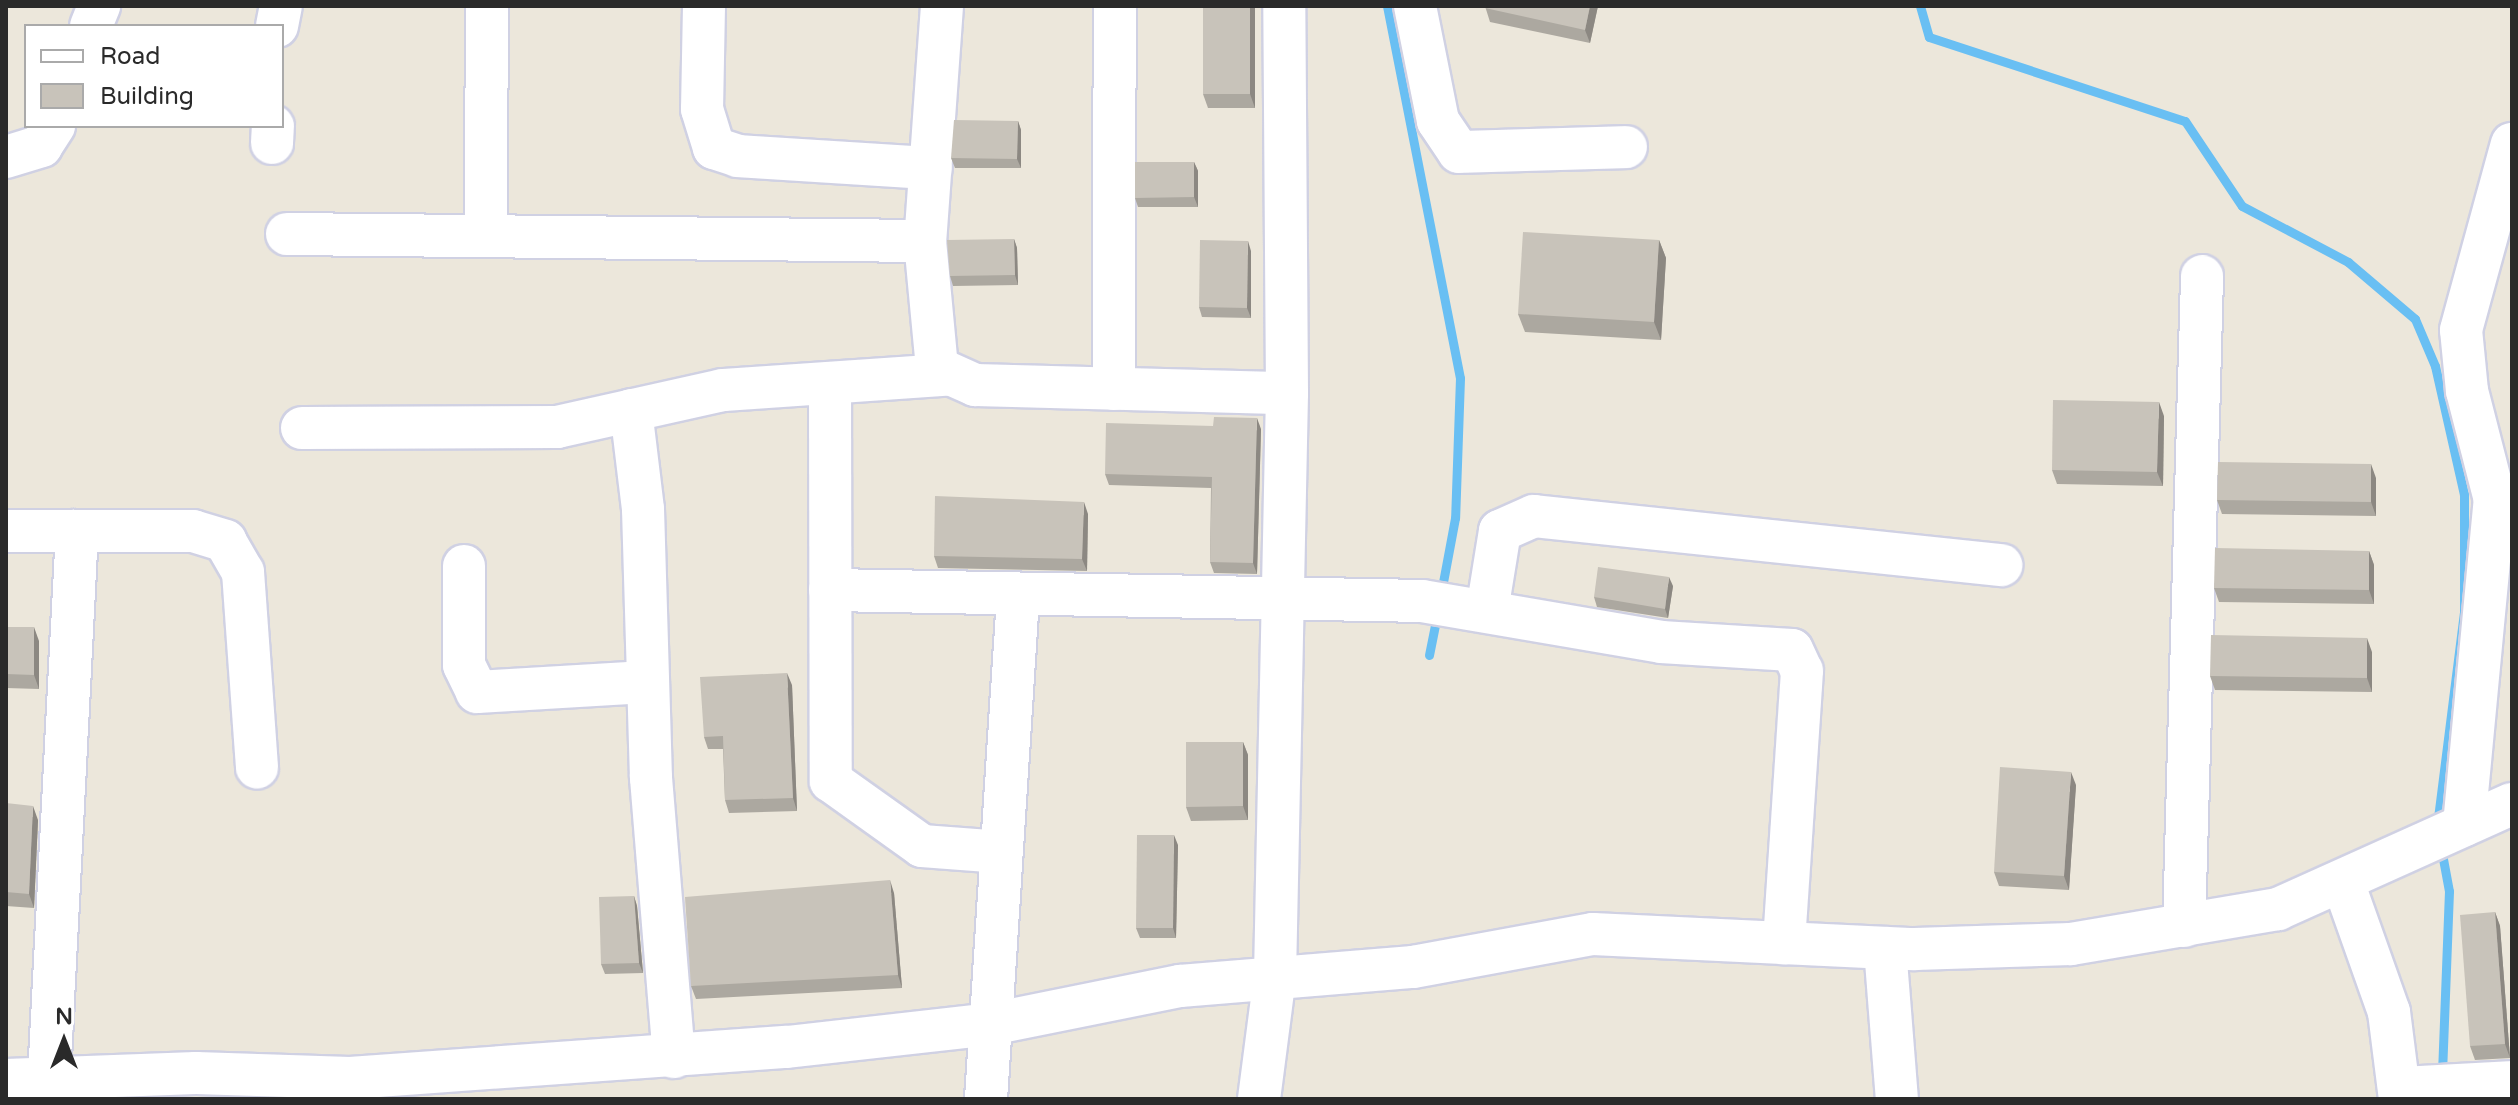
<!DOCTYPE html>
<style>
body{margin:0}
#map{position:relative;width:2518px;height:1105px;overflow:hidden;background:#ece7db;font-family:"Varela Round",sans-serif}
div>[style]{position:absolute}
.stream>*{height:9px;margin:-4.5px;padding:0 4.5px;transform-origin:4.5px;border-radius:4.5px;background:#69bff3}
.roads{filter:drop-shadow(2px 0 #d0d1e3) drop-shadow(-2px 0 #d0d1e3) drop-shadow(0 2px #d0d1e3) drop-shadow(0 -2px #d0d1e3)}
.minor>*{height:42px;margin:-21px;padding:0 21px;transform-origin:21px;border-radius:21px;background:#fff}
.wall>*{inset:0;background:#aca8a0}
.shaded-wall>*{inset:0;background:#8c8882}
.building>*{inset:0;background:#c8c3ba}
span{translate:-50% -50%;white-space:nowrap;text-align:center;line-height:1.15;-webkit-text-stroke:7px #fff;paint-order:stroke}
.frame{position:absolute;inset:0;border:8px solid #2a2a2a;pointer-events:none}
.legend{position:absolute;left:24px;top:24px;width:260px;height:104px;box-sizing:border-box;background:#fff;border:2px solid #aaa;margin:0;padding:10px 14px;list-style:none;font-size:24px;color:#2a2a2a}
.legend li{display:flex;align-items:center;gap:16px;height:40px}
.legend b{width:40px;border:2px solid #aaa}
.north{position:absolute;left:24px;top:1001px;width:80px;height:80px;-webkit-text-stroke:6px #fff;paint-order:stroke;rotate:0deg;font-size:22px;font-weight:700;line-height:32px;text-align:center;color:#2a2a2a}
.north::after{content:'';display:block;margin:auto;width:28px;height:36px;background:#2a2a2a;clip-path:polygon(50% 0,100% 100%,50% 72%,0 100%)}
</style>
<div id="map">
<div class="stream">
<div style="left:1387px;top:6px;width:379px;rotate:78.9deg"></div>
<div style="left:1460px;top:378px;width:140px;rotate:92deg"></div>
<div style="left:1455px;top:518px;width:76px;rotate:100.6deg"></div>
<div style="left:1920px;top:6px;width:32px;rotate:74deg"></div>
<div style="left:1929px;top:37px;width:269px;rotate:18.2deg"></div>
<div style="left:2185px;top:121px;width:102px;rotate:56.2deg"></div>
<div style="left:2242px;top:206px;width:120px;rotate:27.8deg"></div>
<div style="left:2348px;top:262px;width:88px;rotate:40.4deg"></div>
<div style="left:2415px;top:319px;width:51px;rotate:66.9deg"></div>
<div style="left:2435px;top:366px;width:132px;rotate:77.3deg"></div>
<div style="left:2464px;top:495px;width:117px;rotate:90deg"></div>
<div style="left:2464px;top:612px;width:215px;rotate:97.2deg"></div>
<div style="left:1429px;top:655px;width:41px;rotate:-78.7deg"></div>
<div style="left:2441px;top:848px;width:44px;rotate:79.5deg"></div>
<div style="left:2449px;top:891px;width:185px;rotate:92.2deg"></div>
</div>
<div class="roads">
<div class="minor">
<div style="left:704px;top:6px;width:103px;rotate:91.1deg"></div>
<div style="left:702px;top:109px;width:41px;rotate:72.9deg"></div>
<div style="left:714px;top:148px;width:25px;rotate:18deg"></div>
<div style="left:738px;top:156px;width:193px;rotate:3.6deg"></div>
<div style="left:942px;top:6px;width:236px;rotate:94.1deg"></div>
<div style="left:925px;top:241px;width:128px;rotate:84.6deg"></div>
<div style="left:937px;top:368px;width:42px;rotate:24.1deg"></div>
<div style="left:975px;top:385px;width:312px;rotate:1.5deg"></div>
<div style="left:1415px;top:6px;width:117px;rotate:78.7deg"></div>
<div style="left:1438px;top:121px;width:37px;rotate:56deg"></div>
<div style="left:1459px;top:152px;width:167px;rotate:-1.7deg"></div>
<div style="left:91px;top:26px;width:22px;rotate:-68deg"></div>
<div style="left:277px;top:26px;width:20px;rotate:-79deg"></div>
<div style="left:272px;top:143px;width:17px;rotate:-87deg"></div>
<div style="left:6px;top:157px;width:37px;rotate:-17deg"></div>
<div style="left:41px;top:146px;width:24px;rotate:-57deg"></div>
<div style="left:287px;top:234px;width:638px;rotate:0.63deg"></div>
<div style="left:486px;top:236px;width:230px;rotate:-89.8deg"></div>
<div style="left:830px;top:383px;width:398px;rotate:89.9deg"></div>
<div style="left:831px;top:781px;width:112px;rotate:35.5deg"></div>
<div style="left:922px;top:846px;width:80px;rotate:4.3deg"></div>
<div style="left:1114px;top:389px;width:383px;rotate:-89.9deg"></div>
<div style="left:631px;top:410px;width:100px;rotate:83.1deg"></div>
<div style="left:643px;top:509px;width:269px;rotate:88.3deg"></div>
<div style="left:651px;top:778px;width:280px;rotate:85.3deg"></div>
<div style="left:302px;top:428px;width:255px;rotate:-0.2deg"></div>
<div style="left:557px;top:427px;width:170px;rotate:-12.6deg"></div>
<div style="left:723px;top:390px;width:223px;rotate:-3.9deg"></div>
<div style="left:6px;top:531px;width:187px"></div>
<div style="left:193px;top:531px;width:34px;rotate:17deg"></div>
<div style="left:225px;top:541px;width:36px;rotate:60deg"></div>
<div style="left:243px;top:572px;width:196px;rotate:85.9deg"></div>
<div style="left:464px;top:566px;width:99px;rotate:90deg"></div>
<div style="left:464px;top:665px;width:30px;rotate:64deg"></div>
<div style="left:477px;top:692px;width:169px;rotate:-3.4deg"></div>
<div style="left:830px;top:590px;width:592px;rotate:1.06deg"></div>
<div style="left:1422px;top:601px;width:242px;rotate:9.7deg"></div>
<div style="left:1661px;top:642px;width:131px;rotate:3.5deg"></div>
<div style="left:1792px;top:650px;width:23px;rotate:65deg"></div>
<div style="left:1802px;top:671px;width:273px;rotate:93.8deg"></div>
<div style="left:1487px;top:611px;width:81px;rotate:-80.8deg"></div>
<div style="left:1500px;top:531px;width:37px;rotate:-24deg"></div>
<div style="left:1534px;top:516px;width:470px;rotate:6deg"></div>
<div style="left:2464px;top:825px;width:326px;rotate:-84.6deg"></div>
<div style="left:2495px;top:500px;width:113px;rotate:-104.4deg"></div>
<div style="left:2467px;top:391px;width:61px;rotate:-95.6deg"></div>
<div style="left:2461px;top:330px;width:193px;rotate:-74.7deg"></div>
<div style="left:2344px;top:885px;width:135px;rotate:70.5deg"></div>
<div style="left:2389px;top:1012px;width:88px;rotate:82.8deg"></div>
<div style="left:2184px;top:926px;width:650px;rotate:-88.41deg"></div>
<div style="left:1885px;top:948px;width:151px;rotate:85.5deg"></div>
<div style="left:49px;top:1078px;width:548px;rotate:-87.07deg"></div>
<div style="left:6px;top:1080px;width:190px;rotate:-2.1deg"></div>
<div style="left:196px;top:1073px;width:154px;rotate:1.9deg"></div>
<div style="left:350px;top:1078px;width:438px;rotate:-4.1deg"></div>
<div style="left:787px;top:1047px;width:205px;rotate:-6.4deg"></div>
<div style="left:991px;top:1024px;width:193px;rotate:-11.4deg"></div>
<div style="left:1180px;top:986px;width:234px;rotate:-4.7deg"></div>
<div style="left:1413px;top:967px;width:183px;rotate:-10.4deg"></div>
<div style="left:1593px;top:934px;width:322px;rotate:2.7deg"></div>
<div style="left:1915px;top:949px;width:156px;rotate:-1.8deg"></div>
<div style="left:2071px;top:944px;width:210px;rotate:-9.6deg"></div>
<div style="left:2278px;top:909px;width:256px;rotate:-24.2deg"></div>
<div style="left:2399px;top:1088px;width:113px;rotate:-3deg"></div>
<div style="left:986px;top:1099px;width:503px;rotate:-86.35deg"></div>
<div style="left:1259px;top:1099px;width:124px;rotate:-82.6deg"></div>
<div style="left:1275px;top:976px;width:583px;rotate:-88.82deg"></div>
<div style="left:1287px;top:393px;width:387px;rotate:-90.4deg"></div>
</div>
</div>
<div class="wall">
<div style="clip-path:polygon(1485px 6px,1598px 6px,1590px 43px,1490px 22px)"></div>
<div style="clip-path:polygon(1255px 7px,1255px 108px,1208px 108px,1203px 94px)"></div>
<div style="clip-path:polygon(1018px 121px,1021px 130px,1021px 168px,955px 168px,951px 158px)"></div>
<div style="clip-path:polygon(1194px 162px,1198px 171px,1198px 207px,1138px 207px,1135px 198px)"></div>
<div style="clip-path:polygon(1014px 239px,1017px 248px,1018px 285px,953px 286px,950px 276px)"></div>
<div style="clip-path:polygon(1659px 240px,1666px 258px,1661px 340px,1525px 332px,1518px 314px)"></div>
<div style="clip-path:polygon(1251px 251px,1251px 318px,1202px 317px,1199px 307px)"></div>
<div style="clip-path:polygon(2164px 416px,2163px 486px,2057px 484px,2052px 470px)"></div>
<div style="clip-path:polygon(1261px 429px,1257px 574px,1214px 573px,1210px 562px,1211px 488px,1109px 485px,1105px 474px)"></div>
<div style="clip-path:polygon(2376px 478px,2376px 516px,2222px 514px,2217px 500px)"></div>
<div style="clip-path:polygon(1088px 514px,1087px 571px,938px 568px,934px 556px)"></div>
<div style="clip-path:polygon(2369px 551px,2374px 565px,2374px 604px,2219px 602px,2214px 588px)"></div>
<div style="clip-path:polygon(1673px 586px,1668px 618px,1597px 607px,1594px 597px)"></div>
<div style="clip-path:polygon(6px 627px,39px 641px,39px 689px,6px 688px)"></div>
<div style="clip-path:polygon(2372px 652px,2372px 692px,2215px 690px,2210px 676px)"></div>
<div style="clip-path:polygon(792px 685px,797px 811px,729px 813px,725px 800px,723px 749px,708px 749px,704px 737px)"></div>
<div style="clip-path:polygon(1243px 742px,1248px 755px,1248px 820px,1191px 821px,1186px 807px)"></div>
<div style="clip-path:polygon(2076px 785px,2069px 890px,1999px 886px,1994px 872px)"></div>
<div style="clip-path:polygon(6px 803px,38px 820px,34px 908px,6px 906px)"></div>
<div style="clip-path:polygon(1178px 845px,1176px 938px,1140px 938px,1136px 928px)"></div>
<div style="clip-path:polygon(894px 893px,902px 988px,696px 999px,691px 986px)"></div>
<div style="clip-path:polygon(634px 896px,637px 906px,643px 973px,605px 974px,601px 964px)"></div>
<div style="clip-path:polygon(2495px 912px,2500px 926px,2510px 1058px,2475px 1060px,2470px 1046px)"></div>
</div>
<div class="shaded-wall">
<div style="clip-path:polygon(1250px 6px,1254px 6px,1255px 7px,1255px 108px,1250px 94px)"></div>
<div style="clip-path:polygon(1590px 6px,1598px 6px,1590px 43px,1585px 30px)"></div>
<div style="clip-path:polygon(1018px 121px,1021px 130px,1021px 168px,1017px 159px)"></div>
<div style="clip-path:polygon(1194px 162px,1198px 171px,1198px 207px,1194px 197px)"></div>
<div style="clip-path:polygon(1014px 239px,1017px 248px,1018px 285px,1015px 275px)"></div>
<div style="clip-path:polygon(1659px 240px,1666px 258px,1661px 340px,1654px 322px)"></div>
<div style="clip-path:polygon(1248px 241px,1251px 251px,1251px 318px,1247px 308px)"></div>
<div style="clip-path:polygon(2159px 402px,2164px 416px,2163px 486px,2157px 472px)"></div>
<div style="clip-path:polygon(1257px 418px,1261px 429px,1257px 574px,1253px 563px)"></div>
<div style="clip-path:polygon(2371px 464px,2376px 478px,2376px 516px,2371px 502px)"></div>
<div style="clip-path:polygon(1084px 502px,1088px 514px,1087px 571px,1082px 559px)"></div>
<div style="clip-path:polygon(2369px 551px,2374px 565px,2374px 604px,2369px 590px)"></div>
<div style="clip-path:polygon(1669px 577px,1673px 586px,1668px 618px,1665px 609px)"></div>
<div style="clip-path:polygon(34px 627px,39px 641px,39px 689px,34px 675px)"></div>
<div style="clip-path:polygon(2367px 638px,2372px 652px,2372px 692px,2367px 678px)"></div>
<div style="clip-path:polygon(787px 673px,792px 685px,797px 811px,793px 798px)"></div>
<div style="clip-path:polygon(1243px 742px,1248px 755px,1248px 820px,1243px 806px)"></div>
<div style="clip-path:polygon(2071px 772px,2076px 785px,2069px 890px,2064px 876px)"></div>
<div style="clip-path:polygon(33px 806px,38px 820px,34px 908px,29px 894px)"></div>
<div style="clip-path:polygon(1174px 835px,1178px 845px,1176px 938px,1173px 928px)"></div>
<div style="clip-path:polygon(890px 880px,894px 893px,902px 988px,898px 975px)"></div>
<div style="clip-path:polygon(634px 896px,637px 906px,643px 973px,639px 963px)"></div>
<div style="clip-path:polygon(2495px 912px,2500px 926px,2510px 1058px,2505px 1044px)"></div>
</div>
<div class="building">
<div style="clip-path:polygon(1203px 6px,1250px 6px,1250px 94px,1203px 94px)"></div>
<div style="clip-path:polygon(1485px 6px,1590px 6px,1585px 30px,1485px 8px)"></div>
<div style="clip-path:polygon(954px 120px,1018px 121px,1017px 159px,951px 158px)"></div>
<div style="clip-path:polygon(1135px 162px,1194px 162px,1194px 197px,1135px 198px)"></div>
<div style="clip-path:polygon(1523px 232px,1659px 240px,1654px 322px,1518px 314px)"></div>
<div style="clip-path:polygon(1014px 239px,1015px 275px,950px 276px,947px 240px)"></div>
<div style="clip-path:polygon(1200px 240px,1248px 241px,1247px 308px,1199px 307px)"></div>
<div style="clip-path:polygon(2053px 400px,2159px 402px,2157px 472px,2052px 470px)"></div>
<div style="clip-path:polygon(1214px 417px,1257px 418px,1253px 563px,1210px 562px,1212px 477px,1105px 474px,1106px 423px,1213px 426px)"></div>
<div style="clip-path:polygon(2218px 462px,2371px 464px,2371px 502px,2217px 500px)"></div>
<div style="clip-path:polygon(935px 496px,1084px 502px,1082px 559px,934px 556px)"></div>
<div style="clip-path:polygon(2215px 548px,2369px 551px,2369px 590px,2214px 588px)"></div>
<div style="clip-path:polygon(1598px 567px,1669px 577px,1665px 609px,1594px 597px)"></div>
<div style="clip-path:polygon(6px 627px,34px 627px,34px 675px,6px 674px)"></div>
<div style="clip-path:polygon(2211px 635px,2367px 638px,2367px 678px,2210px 676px)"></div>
<div style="clip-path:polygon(787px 673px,793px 798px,725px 800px,723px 736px,704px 737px,700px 677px)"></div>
<div style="clip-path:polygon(1186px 742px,1243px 742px,1243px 806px,1186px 807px)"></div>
<div style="clip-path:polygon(2000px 767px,2071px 772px,2064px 876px,1994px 872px)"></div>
<div style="clip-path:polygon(6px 803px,33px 806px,29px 894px,6px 892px)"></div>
<div style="clip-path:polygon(1137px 835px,1174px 835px,1173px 928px,1136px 928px)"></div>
<div style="clip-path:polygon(890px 880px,898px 975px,691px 986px,685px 897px)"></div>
<div style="clip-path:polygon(634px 896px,639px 963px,601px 964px,599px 897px)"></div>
<div style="clip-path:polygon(2495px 912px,2505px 1044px,2470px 1046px,2460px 915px)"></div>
</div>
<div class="frame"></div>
<ul class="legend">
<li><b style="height:10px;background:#fff"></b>Road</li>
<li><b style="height:22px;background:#c8c3ba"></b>Building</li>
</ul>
<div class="north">N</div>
</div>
